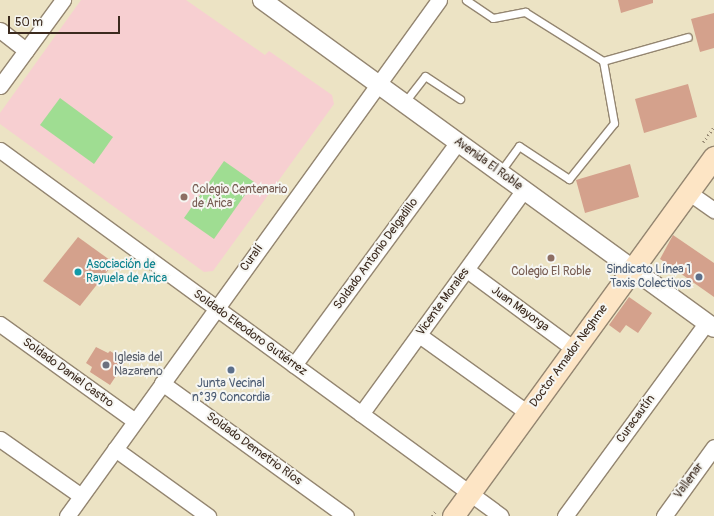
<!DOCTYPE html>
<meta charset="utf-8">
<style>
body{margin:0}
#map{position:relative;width:714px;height:516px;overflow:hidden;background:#ece3c4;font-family:Pangolin,sans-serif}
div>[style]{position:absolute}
.built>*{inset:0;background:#f7cfd1}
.green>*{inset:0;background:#9fdd92}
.building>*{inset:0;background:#d4a18c}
.path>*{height:2.5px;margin-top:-1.25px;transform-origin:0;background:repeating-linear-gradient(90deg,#948671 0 1px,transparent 0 4px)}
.roads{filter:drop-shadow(1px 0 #948671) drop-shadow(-1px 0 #948671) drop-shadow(0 1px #948671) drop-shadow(0 -1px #948671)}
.service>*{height:7px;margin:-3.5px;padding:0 3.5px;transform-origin:3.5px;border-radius:3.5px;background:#fff}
.minor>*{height:15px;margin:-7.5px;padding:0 7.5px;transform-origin:7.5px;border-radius:7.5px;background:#fff}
.tertiary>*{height:18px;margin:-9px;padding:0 9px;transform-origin:9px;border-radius:9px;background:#fff}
.secondary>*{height:21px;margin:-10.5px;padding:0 10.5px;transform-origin:10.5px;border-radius:10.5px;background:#fde5c5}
.dots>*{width:11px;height:11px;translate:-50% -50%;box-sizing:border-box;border:2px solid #f6f6f2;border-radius:50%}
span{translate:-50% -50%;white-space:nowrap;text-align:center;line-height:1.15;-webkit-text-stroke:4px #f6f6f2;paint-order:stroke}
.street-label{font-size:12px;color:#3b2a1e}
.education-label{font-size:12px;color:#785e54}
.left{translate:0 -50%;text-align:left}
.culture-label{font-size:12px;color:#0d838f}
.service-label{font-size:12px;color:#4e5e75}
.right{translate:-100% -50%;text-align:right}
.worship-label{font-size:12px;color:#5b616d}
.scale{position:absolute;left:8px;top:16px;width:112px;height:18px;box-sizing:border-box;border:2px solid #3b2a1e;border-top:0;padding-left:5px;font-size:12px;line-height:14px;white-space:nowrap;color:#3b2a1e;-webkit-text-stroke:3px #f6f6f2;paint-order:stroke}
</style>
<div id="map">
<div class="built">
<div style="clip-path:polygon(81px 0,186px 0,265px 55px,269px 51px,332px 95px,334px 104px,213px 271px,204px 272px,0 124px,0 113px)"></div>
</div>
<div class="green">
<div style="clip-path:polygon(60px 98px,113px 137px,94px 164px,40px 125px)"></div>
<div style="clip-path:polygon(224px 161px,254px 182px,214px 239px,184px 218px)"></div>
</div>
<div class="building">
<div style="clip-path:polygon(618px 0,653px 0,653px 3px,621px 13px)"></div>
<div style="clip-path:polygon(714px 13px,714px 48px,700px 52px,691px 19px)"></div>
<div style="clip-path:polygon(688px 84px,697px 117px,644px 133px,635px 99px)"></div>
<div style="clip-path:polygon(630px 164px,639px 197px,585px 213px,576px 180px)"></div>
<div style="clip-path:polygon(673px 235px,714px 263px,714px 297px,660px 259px)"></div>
<div style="clip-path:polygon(78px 237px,114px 263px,80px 306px,43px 281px)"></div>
<div style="clip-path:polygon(629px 297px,652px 313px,638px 333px,626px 325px,620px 333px,609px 325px)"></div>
<div style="clip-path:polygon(96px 347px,108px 353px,110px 351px,126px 361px,110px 385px,90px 372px,92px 367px,86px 363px)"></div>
</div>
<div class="path">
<div style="left:703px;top:142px;width:19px;rotate:-54deg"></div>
<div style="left:432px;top:516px;width:7px;rotate:-56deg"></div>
</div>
<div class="roads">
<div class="service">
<div style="left:466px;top:0;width:32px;rotate:34deg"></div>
<div style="left:493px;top:18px;width:33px;rotate:-11deg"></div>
<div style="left:525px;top:12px;width:92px;rotate:32.1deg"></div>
<div style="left:603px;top:61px;width:63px;rotate:79.9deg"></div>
<div style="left:614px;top:123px;width:72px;rotate:128.8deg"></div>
<div style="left:569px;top:179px;width:60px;rotate:-146.6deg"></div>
<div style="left:519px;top:146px;width:32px;rotate:126deg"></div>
<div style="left:603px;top:61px;width:88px;rotate:-15.8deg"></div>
<div style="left:404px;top:103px;width:34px;rotate:-52deg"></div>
<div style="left:425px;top:76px;width:42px;rotate:33.3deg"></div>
</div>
<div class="minor">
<div style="left:0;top:30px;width:33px;rotate:38deg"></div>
<div style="left:0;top:86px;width:107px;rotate:-53.8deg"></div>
<div style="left:0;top:150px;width:620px;rotate:36.15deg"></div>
<div style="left:688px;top:192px;width:32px;rotate:35deg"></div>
<div style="left:467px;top:270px;width:133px;rotate:36.4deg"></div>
<div style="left:0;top:324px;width:166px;rotate:35.7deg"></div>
<div style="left:419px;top:335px;width:134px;rotate:35.6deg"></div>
<div style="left:294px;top:365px;width:277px;rotate:-53.7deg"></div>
<div style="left:162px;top:383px;width:227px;rotate:35.9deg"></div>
<div style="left:361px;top:414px;width:277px;rotate:-54deg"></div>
<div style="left:0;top:439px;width:99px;rotate:35.1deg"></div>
<div style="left:115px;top:449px;width:115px;rotate:35.8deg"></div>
<div style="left:67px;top:516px;width:636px;rotate:-54.21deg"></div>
<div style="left:565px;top:516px;width:239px;rotate:-53.8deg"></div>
<div style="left:664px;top:516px;width:85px;rotate:-54.1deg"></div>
</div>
<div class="tertiary">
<div style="left:262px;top:0;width:558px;rotate:35.97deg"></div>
</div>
<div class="secondary">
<div style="left:453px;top:516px;width:444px;rotate:-54deg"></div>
</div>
</div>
<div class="dots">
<div style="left:184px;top:197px;background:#8d6e63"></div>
<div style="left:551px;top:258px;background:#8d6e63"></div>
<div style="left:78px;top:272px;background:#0f9aa8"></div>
<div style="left:699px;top:277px;background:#5c6f8a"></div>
<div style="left:106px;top:365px;background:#6b7280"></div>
<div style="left:231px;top:370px;background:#5c6f8a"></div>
</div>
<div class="street-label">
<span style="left:488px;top:164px;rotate:36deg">Avenida El Roble</span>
<span style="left:376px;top:254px;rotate:-54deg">Soldado Antonio Delgadillo</span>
<span style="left:252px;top:258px;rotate:-54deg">Curalí</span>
<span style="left:443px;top:302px;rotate:-54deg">Vicente Morales</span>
<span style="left:520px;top:309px;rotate:36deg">Juan Mayorga</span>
<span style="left:250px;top:333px;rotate:36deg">Soldado Eleodoro Gutiérrez</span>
<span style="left:569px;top:356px;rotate:-54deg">Doctor Amador Neghme</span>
<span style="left:68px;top:373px;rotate:36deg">Soldado Daniel Castro</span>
<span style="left:636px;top:419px;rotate:-54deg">Curacautín</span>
<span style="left:254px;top:449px;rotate:36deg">Soldado Demetrio Ríos</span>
<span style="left:689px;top:481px;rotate:-54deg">Vallenar</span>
</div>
<div class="education-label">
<span class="left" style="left:192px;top:197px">Colegio Centenario<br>de Arica</span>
<span style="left:551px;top:272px">Colegio El Roble</span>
</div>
<div class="culture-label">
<span class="left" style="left:86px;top:272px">Asociación de<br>Rayuela de Arica</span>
</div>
<div class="service-label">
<span class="right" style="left:691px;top:277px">Sindicato Línea 1<br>Taxis Colectivos</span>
<span style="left:231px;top:391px">Junta Vecinal<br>n°39 Concordia</span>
</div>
<div class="worship-label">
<span class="left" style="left:114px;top:365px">Iglesia del<br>Nazareno</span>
</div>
<div class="scale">50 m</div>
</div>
